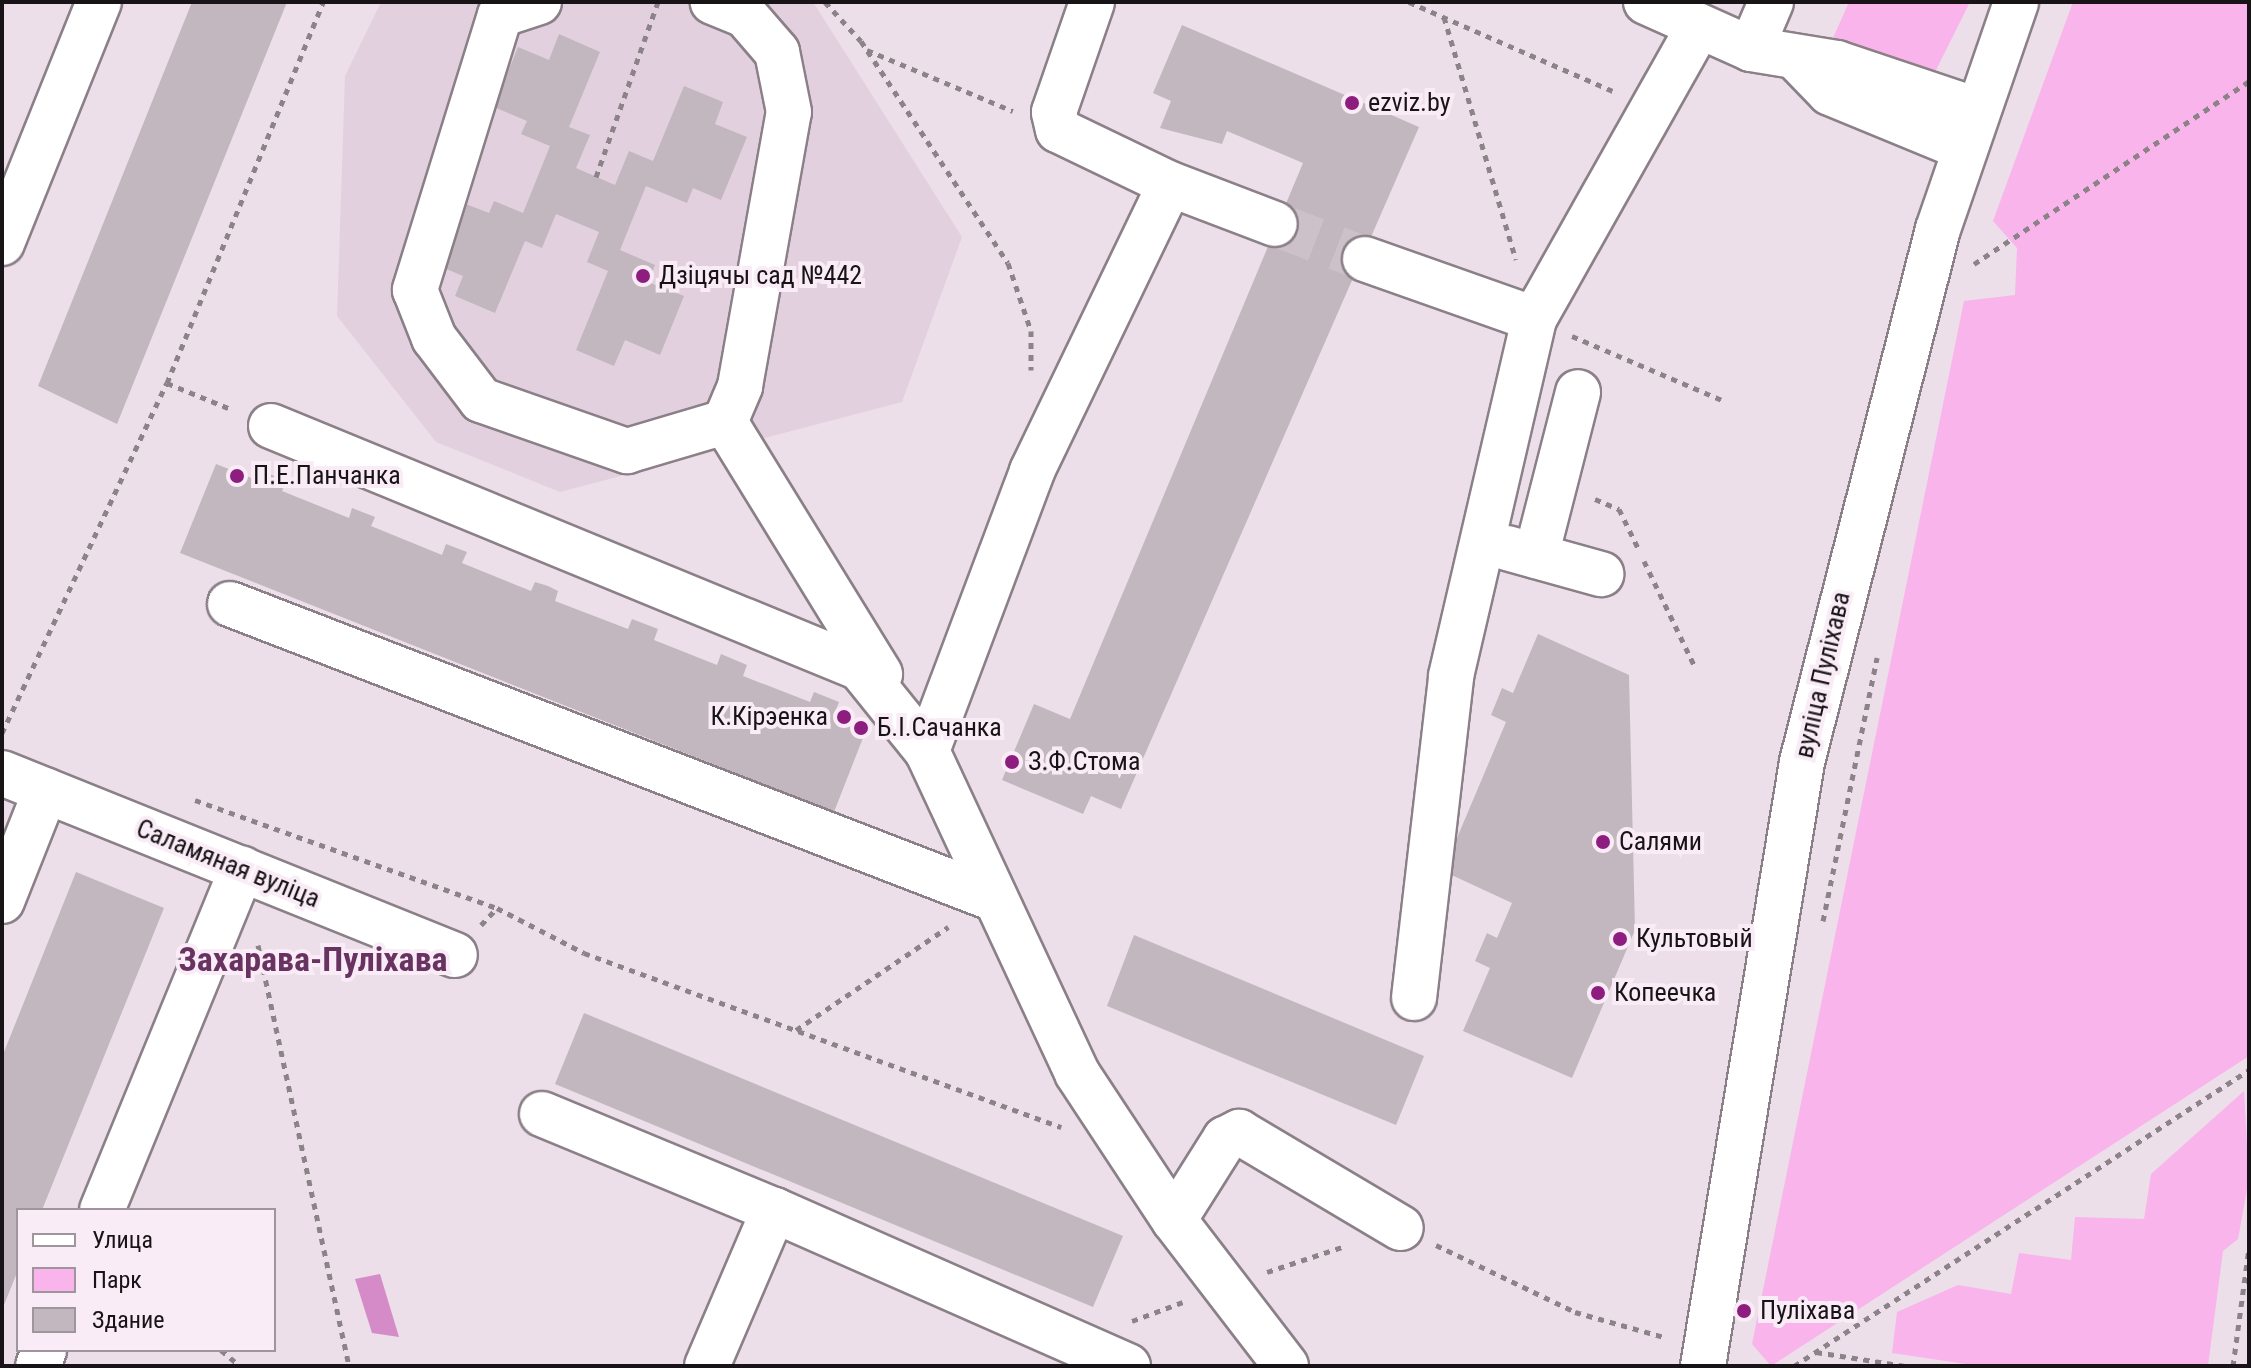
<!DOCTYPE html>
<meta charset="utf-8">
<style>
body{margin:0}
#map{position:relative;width:2251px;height:1368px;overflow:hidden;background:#ecdfe9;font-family:"Roboto Condensed",sans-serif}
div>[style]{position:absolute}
.built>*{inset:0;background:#e3d0df}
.green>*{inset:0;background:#f8b4eb}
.water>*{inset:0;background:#d58bc7}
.building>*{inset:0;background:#c2b6bf}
.minor-tunnel>*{height:44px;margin-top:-22px;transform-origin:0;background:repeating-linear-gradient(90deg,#ccc0c9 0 44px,transparent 0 66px)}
.path>*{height:5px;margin-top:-2.5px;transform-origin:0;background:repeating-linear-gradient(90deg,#8c8389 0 6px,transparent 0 12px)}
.roads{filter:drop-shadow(2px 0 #8b8088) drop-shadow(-2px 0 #8b8088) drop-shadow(0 2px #8b8088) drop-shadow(0 -2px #8b8088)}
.minor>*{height:44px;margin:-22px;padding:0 22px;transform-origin:22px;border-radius:22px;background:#fff}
.dots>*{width:22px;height:22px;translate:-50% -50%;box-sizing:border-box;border:4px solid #f9ecf6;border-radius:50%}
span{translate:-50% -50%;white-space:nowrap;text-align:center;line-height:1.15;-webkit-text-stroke:8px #f9ecf6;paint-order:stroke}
.poi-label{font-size:26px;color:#171316}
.left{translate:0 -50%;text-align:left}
.right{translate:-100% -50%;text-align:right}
.street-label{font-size:26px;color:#171316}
.district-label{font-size:34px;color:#693361;font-weight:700}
.frame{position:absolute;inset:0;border:4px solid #171316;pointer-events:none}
.legend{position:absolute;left:16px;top:1208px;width:260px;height:144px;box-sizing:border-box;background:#f9ecf6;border:2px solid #9f959c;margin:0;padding:10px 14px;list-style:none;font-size:24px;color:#171316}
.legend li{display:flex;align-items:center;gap:16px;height:40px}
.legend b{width:40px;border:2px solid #9f959c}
</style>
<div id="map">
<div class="built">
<div style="clip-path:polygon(381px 2px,813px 2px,962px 237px,902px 402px,560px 492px,436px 442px,337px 316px,345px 76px)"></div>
</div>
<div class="green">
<div style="clip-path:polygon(1849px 2px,1970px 2px,1933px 76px,1829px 47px)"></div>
<div style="clip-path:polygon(2073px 2px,2249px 2px,2249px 1056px,1771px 1366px,1752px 1344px,1964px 301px,2015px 295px,2017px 248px,1993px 221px)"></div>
<div style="clip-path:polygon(2244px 1091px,2249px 1178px,2238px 1239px,2223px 1251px,2208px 1366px,1979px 1366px,1892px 1353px,1897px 1312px,1958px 1285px,2011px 1294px,2019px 1253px,2071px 1260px,2075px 1217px,2144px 1219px,2151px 1174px)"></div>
</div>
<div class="water">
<div style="clip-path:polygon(380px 1274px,399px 1337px,372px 1333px,355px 1279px)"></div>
</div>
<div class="building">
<div style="clip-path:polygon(192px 2px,287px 2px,117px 424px,38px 386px)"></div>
<div style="clip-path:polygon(1182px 25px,1419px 127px,1121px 809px,1091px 796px,1083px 814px,1002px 780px,1034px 704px,1070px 719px,1303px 163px,1227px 131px,1222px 144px,1160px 128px,1171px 101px,1153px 93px)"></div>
<div style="clip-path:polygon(559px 34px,600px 52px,569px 127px,590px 135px,576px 168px,615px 185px,629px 151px,653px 161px,684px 86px,723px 102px,715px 124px,747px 137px,721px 200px,693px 188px,687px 203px,646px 186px,620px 250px,655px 265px,648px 282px,684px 296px,660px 355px,625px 340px,614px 366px,576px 350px,608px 271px,587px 262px,599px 232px,556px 214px,542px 248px,525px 241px,495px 313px,455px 296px,463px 276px,432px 263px,458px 201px,489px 213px,494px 201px,523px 213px,550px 146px,521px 134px,527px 121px,494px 107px,518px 47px,549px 60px)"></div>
<div style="clip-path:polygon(216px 464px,254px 479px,258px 470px,272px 475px,286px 481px,282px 491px,349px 518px,352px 508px,375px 517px,371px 526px,442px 555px,446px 544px,467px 552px,462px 563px,531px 591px,535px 582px,548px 586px,558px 591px,555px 601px,628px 629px,632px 619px,658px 629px,654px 640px,717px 665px,721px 654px,747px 665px,743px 676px,810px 702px,814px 692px,839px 702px,835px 712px,868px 725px,834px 812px,180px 553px)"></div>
<div style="clip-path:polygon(1538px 634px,1629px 675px,1635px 930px,1572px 1078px,1463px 1031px,1490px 968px,1475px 961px,1487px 933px,1497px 938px,1512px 903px,1443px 871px,1506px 722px,1491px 715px,1502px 688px,1513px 693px)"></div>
<div style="clip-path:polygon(76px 872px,164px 908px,42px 1210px,18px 1210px,18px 1270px,2px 1310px,2px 1057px)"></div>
<div style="clip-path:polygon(1134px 935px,1424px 1056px,1396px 1125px,1107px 1006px)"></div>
<div style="clip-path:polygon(584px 1013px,1123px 1236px,1093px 1307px,555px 1084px)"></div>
</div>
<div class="minor-tunnel">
<div style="left:1275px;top:224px;width:97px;rotate:21.3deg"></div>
</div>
<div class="path">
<div style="left:825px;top:2px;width:53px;rotate:47.3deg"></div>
<div style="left:861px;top:41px;width:266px;rotate:56.5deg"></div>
<div style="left:1008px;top:263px;width:72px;rotate:71.3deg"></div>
<div style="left:1031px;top:331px;width:39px;rotate:90deg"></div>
<div style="left:1409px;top:2px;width:223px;rotate:23.6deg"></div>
<div style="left:1444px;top:17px;width:253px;rotate:73.5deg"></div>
<div style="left:867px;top:50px;width:158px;rotate:22.7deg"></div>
<div style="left:596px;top:177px;width:186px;rotate:-70.5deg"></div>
<div style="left:1974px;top:264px;width:330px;rotate:-33.6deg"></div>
<div style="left:1572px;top:336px;width:163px;rotate:23.1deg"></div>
<div style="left:167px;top:383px;width:71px;rotate:22.2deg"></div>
<div style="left:1595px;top:499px;width:26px;rotate:23deg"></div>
<div style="left:1619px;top:509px;width:43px;rotate:64deg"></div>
<div style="left:1644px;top:561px;width:115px;rotate:64.3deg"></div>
<div style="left:2px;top:733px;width:387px;rotate:-64.8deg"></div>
<div style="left:167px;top:383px;width:412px;rotate:-67.7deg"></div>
<div style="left:195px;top:800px;width:321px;rotate:19.7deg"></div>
<div style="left:497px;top:908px;width:98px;rotate:27.3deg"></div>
<div style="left:584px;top:953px;width:508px;rotate:20.04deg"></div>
<div style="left:1823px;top:921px;width:269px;rotate:-78.4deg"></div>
<div style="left:481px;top:925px;width:23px;rotate:-47deg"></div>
<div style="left:258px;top:945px;width:431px;rotate:77.8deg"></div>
<div style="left:796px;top:1030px;width:184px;rotate:-34.1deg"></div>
<div style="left:1436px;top:1245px;width:154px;rotate:25.7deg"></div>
<div style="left:1575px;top:1312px;width:92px;rotate:15.7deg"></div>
<div style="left:1267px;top:1272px;width:82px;rotate:-18.4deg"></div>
<div style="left:1132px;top:1321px;width:54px;rotate:-20.4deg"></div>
<div style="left:221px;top:1350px;width:25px;rotate:40deg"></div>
<div style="left:1816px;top:1352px;width:90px;rotate:8.9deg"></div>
<div style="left:1794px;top:1366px;width:543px;rotate:-33.05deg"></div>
<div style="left:2233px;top:1366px;width:119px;rotate:-82.3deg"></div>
</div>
<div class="roads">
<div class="minor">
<div style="left:539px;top:2px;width:41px;rotate:161.6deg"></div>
<div style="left:500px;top:15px;width:288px;rotate:107.2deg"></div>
<div style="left:415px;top:290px;width:52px;rotate:68.4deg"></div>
<div style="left:434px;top:338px;width:78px;rotate:52.8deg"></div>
<div style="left:481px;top:400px;width:155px;rotate:19.3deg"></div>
<div style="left:627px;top:451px;width:102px;rotate:-16.5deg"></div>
<div style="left:725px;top:422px;width:39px;rotate:-67deg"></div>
<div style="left:740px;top:386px;width:278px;rotate:-79.9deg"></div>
<div style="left:789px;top:112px;width:61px;rotate:-101.3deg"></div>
<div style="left:777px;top:52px;width:49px;rotate:-130.9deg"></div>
<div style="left:745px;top:15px;width:35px;rotate:-158deg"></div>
<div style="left:1646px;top:2px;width:115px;rotate:24.1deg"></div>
<div style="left:1751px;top:49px;width:87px;rotate:9.2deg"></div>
<div style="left:1837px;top:63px;width:148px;rotate:18.6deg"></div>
<div style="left:1751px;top:49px;width:51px;rotate:-66.9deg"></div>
<div style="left:1800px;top:62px;width:43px;rotate:45.9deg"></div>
<div style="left:1830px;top:93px;width:145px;rotate:22.3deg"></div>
<div style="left:1170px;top:184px;width:112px;rotate:20.9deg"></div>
<div style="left:2px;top:243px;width:260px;rotate:-68.1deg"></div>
<div style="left:1365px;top:259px;width:179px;rotate:19.5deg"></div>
<div style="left:725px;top:422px;width:296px;rotate:58.4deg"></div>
<div style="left:271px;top:426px;width:637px;rotate:22.34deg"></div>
<div style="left:860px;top:668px;width:107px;rotate:51.1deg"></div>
<div style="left:927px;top:751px;width:355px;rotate:65deg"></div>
<div style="left:1077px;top:1073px;width:176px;rotate:56.6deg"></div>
<div style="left:1174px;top:1220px;width:184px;rotate:52.5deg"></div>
<div style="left:1507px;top:548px;width:98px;rotate:15.5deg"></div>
<div style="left:1536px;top:556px;width:169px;rotate:-75.6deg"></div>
<div style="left:230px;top:604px;width:817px;rotate:21.1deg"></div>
<div style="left:927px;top:751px;width:299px;rotate:-69.4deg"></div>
<div style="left:1032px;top:471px;width:318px;rotate:-64.3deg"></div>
<div style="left:1170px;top:184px;width:124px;rotate:-154.3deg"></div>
<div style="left:1058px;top:130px;width:18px;rotate:-103deg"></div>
<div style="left:1054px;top:112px;width:116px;rotate:-70.9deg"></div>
<div style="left:2px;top:773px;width:488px;rotate:21.9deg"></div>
<div style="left:2px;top:901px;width:119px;rotate:-68.4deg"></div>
<div style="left:1414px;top:998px;width:324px;rotate:-83.4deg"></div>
<div style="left:1451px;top:676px;width:367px;rotate:-76.9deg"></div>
<div style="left:1534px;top:319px;width:336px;rotate:-60.6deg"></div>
<div style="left:542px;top:1114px;width:251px;rotate:22.5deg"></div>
<div style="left:102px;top:1210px;width:369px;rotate:-67.7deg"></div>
<div style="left:1174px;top:1220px;width:96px;rotate:-57.8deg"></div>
<div style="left:1225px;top:1139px;width:16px;rotate:-27deg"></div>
<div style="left:1239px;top:1132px;width:188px;rotate:30.7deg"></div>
<div style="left:38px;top:1366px;width:17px;rotate:-69deg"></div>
<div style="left:707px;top:1366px;width:170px;rotate:-66.8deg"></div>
<div style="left:774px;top:1210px;width:387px;rotate:23.8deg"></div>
<div style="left:1703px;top:1366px;width:612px;rotate:-80.69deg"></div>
<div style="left:1802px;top:762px;width:550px;rotate:-75.69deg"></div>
<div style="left:1938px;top:229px;width:240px;rotate:-71deg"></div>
</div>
</div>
<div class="dots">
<div style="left:1352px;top:103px;background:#8d1d7f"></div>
<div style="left:643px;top:276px;background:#8d1d7f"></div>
<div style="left:237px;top:476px;background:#8d1d7f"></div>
<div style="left:844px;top:717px;background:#8d1d7f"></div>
<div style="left:861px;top:728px;background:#8d1d7f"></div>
<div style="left:1012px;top:762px;background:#8d1d7f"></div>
<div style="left:1603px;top:842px;background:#8d1d7f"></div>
<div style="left:1620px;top:939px;background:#8d1d7f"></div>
<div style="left:1598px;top:993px;background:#8d1d7f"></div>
<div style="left:1744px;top:1311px;background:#8d1d7f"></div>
</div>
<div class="poi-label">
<span class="left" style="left:1368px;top:103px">ezviz.by</span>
<span class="left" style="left:659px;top:276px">Дзіцячы сад №442</span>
<span class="left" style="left:253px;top:476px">П.Е.Панчанка</span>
<span class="right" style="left:828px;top:717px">К.Кірэенка</span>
<span class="left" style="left:877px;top:728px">Б.І.Сачанка</span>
<span class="left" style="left:1028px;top:762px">З.Ф.Стома</span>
<span class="left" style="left:1619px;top:842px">Салями</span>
<span class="left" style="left:1636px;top:939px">Культовый</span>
<span class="left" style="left:1614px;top:993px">Копеечка</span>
<span class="left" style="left:1760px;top:1311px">Пуліхава</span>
</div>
<div class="street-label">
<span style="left:1823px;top:675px;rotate:-77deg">вуліца Пуліхава</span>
<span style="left:228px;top:864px;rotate:22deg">Саламяная вуліца</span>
</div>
<div class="district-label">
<span style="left:313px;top:960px">Захарава-Пуліхава</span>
</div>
<div class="frame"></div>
<ul class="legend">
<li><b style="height:10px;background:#fff"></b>Улица</li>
<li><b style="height:22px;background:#f8b4eb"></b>Парк</li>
<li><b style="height:22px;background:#c2b6bf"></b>Здание</li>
</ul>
</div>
